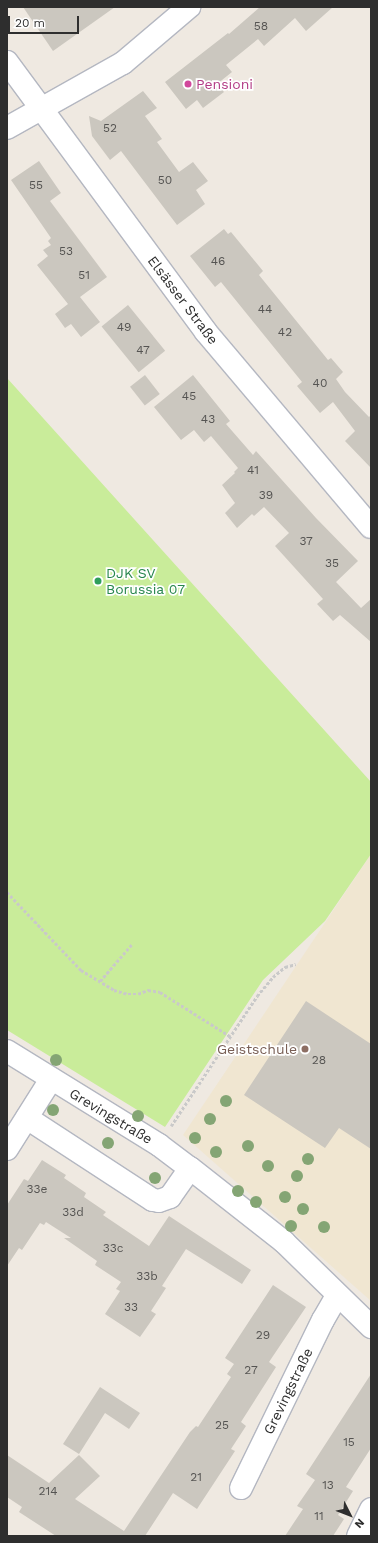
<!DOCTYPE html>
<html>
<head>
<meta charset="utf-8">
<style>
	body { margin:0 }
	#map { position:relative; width:378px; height:1543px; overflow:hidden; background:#efe9e1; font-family:"Work Sans",sans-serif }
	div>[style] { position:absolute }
	.education>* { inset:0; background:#f0e6d1 }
	.pitch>* { inset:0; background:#c9ec9a }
	.building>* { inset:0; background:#cbc7bf; transform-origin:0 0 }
	.path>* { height:2.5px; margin-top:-1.25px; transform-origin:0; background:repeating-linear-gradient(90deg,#c9c9c9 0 3px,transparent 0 5px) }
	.roads { filter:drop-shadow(1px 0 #b4b7c1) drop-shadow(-1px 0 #b4b7c1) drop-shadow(0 1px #b4b7c1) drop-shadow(0 -1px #b4b7c1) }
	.minor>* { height:22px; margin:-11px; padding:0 11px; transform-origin:11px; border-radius:11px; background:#fff }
	.trees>* { width:12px; height:12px; margin:-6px; border-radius:50%; background:#84a574 }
	.dots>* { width:11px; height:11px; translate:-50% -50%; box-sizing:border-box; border:2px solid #fff; border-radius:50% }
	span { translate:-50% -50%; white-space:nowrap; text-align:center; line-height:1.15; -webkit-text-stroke:3.5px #fff; paint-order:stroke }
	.number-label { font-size:12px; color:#555452 }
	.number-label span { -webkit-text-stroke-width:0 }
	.hotel-label { font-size:14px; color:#b23c85 }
	.left { translate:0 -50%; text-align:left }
	.street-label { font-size:14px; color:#2e2e2e }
	.leisure-label { font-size:14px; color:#27864d }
	.education-label { font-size:14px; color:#785e54 }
	.right { translate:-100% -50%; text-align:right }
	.frame { position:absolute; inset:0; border:8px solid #2e2e2e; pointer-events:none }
	.north { position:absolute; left:330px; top:1495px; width:40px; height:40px; -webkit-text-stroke:3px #fff; paint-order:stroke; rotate:132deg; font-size:11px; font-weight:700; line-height:16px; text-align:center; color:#2e2e2e }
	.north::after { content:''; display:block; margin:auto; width:14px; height:18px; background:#2e2e2e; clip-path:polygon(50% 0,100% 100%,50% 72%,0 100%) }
	.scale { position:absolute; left:8px; top:16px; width:71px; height:18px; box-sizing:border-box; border:2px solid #2e2e2e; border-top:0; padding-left:5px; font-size:12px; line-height:14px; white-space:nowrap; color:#2e2e2e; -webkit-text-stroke:3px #fff; paint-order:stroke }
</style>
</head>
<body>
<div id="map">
	<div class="education">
		<div style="clip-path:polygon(371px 854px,371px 1301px,183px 1135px)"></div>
	</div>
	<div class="pitch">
		<div style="clip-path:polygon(7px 378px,371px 782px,371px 854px,325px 921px,263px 980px,165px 1127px,7px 1030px)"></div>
	</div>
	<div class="building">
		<div style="clip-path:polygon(23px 7px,115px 7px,53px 51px)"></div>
		<div style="clip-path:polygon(260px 7px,333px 7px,306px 31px,295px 18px,264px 46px,258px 39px,226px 65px,232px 72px,217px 84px,224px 92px,203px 108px,197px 100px,186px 109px,165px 82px,228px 33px,229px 34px)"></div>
		<div style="clip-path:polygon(143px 91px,157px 108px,145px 116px,162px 139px,157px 142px,179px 172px,193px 162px,208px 181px,196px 190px,205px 204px,177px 225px,121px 151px,110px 160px,92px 136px,89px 116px,101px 121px)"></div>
		<div style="clip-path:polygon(39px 161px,61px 193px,50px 201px,107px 277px,80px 297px,100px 322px,81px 337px,71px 324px,65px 328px,55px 314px,68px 304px,37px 265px,48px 256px,43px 250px,51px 245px,48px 241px,51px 238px,11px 180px)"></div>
		<div style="clip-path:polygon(224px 229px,228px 234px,231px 232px,263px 271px,259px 275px,328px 360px,331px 358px,343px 372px,336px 379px,345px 392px,369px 417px,371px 415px,371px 468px,345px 441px,355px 431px,333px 402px,320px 413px,297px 386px,302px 382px,221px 282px,215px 287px,190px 256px)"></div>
		<div style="left:128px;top:305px;width:59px;height:34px;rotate:51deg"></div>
		<div style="left:145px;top:375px;width:24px;height:19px;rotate:52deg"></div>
		<div style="clip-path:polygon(193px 375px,230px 421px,226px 424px,253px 455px,256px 451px,316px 518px,358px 561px,336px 582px,361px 608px,371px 599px,371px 642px,340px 615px,333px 621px,317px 604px,323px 599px,275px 546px,289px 533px,264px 507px,254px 516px,252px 514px,237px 528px,225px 513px,235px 503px,222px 485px,235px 473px,234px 472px,238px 468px,211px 436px,204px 442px,194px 430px,181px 440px,154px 407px)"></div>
		<div style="clip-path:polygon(306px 1001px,371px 1044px,371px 1149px,339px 1128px,325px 1148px,244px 1095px)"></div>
		<div style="clip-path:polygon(42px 1160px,66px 1175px,64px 1178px,86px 1193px,84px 1197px,106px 1212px,103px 1215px,149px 1246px,169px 1216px,251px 1270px,242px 1284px,186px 1249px,162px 1286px,166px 1288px,151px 1311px,156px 1314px,140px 1337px,105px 1314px,120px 1291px,116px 1289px,121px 1282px,95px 1265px,97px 1261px,64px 1238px,71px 1238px,46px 1222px,44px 1225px,40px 1223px,22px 1250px,19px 1248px,7px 1266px,7px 1205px,24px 1179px,28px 1181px)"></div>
		<div style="clip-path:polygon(273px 1285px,306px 1307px,269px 1362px,276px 1367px,241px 1422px,246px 1426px,231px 1449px,235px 1451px,197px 1509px,173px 1493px,145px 1536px,56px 1536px,19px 1512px,22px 1507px,7px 1497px,7px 1455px,49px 1483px,79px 1455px,100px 1476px,75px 1499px,124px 1531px,190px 1432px,196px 1426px,198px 1427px,231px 1377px,227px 1374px,234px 1364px,225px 1358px)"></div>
		<div style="clip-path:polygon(371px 1374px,371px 1448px,346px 1487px,353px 1491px,338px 1515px,344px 1519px,333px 1536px,285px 1536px,303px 1509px,297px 1506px,315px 1480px,306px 1474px)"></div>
		<div style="clip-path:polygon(100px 1387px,140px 1413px,129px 1429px,105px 1413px,79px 1454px,63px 1444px)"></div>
	</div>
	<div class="path">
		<div style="left:7px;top:892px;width:108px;rotate:46.5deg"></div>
		<div style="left:81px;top:970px;width:39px;rotate:31deg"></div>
		<div style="left:114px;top:990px;width:15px;rotate:16deg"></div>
		<div style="left:128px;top:994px;width:10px"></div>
		<div style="left:138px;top:994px;width:11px;rotate:-22deg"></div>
		<div style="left:148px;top:990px;width:12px;rotate:9deg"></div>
		<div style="left:160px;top:992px;width:83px;rotate:32.2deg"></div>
		<div style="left:100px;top:981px;width:49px;rotate:-49.1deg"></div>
		<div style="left:171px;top:1126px;width:156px;rotate:-56.5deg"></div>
		<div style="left:257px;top:996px;width:25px;rotate:-50deg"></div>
		<div style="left:273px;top:977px;width:16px;rotate:-40deg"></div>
		<div style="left:285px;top:967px;width:11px;rotate:-15deg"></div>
	</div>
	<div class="roads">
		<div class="minor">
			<div style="left:7px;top:62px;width:335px;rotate:53.6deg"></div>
			<div style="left:206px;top:332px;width:255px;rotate:49.8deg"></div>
			<div style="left:7px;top:128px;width:133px;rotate:-29.3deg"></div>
			<div style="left:123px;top:63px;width:87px;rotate:-40.3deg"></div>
			<div style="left:7px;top:1051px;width:179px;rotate:31.7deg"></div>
			<div style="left:159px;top:1145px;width:39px;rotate:37deg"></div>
			<div style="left:190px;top:1168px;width:120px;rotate:38.2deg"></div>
			<div style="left:284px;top:1242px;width:122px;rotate:44.3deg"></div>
			<div style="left:27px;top:1118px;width:150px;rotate:33.1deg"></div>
			<div style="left:153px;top:1200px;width:6px;rotate:9deg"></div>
			<div style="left:159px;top:1201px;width:12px;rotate:-20deg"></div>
			<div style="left:170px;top:1197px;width:35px;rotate:-55deg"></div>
			<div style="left:7px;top:1149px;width:83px;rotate:-57.8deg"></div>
			<div style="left:241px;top:1488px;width:187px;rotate:-64deg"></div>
			<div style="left:323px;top:1320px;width:28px;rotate:-60deg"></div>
			<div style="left:358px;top:1536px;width:30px;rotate:-64deg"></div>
		</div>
	</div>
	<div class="trees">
		<div style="left:56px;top:1060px"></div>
		<div style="left:226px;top:1101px"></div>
		<div style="left:53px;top:1110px"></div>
		<div style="left:138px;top:1116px"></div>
		<div style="left:210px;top:1119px"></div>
		<div style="left:195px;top:1138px"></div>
		<div style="left:108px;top:1143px"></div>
		<div style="left:248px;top:1146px"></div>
		<div style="left:216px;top:1152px"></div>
		<div style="left:308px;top:1159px"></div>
		<div style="left:268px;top:1166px"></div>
		<div style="left:297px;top:1176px"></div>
		<div style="left:155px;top:1178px"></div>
		<div style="left:238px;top:1191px"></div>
		<div style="left:285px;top:1197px"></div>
		<div style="left:256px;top:1202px"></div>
		<div style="left:303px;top:1209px"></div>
		<div style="left:291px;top:1226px"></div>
		<div style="left:324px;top:1227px"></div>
	</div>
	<div class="dots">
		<div style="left:188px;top:84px;background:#d1479c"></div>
		<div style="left:98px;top:581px;background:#2e9e5b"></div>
		<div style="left:305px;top:1049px;background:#8d6e63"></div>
	</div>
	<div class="number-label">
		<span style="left:261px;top:27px">58</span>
		<span style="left:110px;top:129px">52</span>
		<span style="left:165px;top:181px">50</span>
		<span style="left:36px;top:186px">55</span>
		<span style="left:66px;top:252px">53</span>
		<span style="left:218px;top:262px">46</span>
		<span style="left:84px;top:276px">51</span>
		<span style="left:265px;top:310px">44</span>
		<span style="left:124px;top:328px">49</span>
		<span style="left:285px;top:333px">42</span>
		<span style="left:143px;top:351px">47</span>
		<span style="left:320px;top:384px">40</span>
		<span style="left:189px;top:397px">45</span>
		<span style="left:208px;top:420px">43</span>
		<span style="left:253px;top:471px">41</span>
		<span style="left:266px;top:496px">39</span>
		<span style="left:306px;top:542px">37</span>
		<span style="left:332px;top:564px">35</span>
		<span style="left:319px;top:1061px">28</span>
		<span style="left:37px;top:1190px">33e</span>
		<span style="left:73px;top:1213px">33d</span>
		<span style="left:113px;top:1249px">33c</span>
		<span style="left:147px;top:1277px">33b</span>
		<span style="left:131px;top:1308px">33</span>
		<span style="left:263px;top:1336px">29</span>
		<span style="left:251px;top:1371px">27</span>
		<span style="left:222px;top:1426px">25</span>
		<span style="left:349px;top:1443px">15</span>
		<span style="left:196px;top:1478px">21</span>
		<span style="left:328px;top:1486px">13</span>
		<span style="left:48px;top:1492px">214</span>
		<span style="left:319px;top:1517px">11</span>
	</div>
	<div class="hotel-label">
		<span class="left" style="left:196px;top:84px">Pensioni</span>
	</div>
	<div class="street-label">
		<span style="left:183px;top:300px;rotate:53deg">Elsässer Straße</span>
		<span style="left:111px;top:1116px;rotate:31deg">Grevingstraße</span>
		<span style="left:288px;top:1391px;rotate:-64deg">Grevingstraße</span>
	</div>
	<div class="leisure-label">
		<span class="left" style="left:106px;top:581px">DJK SV<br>Borussia 07</span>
	</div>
	<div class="education-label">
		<span class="right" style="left:297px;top:1049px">Geistschule</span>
	</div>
	<div class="frame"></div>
	<div class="north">N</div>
	<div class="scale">20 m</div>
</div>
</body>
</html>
